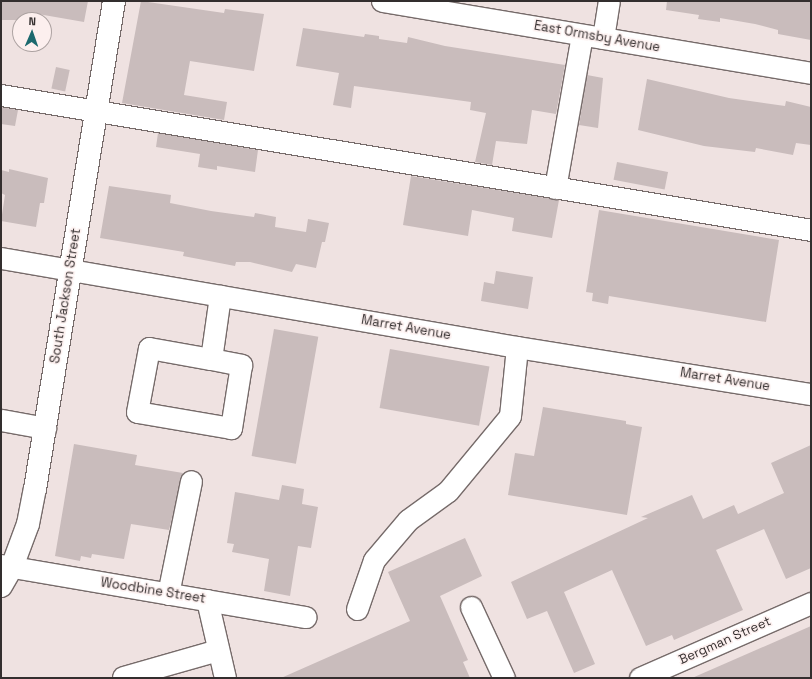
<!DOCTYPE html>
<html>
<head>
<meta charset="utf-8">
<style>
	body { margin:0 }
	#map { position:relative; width:812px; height:679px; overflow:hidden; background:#efe2e1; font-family:"Space Grotesk",sans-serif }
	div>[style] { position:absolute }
	.building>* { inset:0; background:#c9bcbc; transform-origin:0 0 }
	.roads { filter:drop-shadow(1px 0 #766b6a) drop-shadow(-1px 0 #766b6a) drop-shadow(0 1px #766b6a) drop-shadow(0 -1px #766b6a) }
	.minor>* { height:21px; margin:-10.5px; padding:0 10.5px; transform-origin:10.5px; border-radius:10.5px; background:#fff }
	.major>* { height:22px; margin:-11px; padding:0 11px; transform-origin:11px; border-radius:11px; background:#fff }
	span { translate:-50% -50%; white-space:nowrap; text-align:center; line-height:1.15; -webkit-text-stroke:3px #fcefee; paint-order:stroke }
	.street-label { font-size:13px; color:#332e2e }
	.frame { position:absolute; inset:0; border:2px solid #332e2e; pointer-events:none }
	.north { position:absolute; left:12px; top:12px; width:40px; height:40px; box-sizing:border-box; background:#fcefee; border:1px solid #aca2a1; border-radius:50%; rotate:2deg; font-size:11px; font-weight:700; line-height:16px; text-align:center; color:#332e2e }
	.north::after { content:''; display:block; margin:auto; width:14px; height:18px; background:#1c696e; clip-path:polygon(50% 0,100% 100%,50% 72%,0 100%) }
</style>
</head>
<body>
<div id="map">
	<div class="building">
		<div style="clip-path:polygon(1px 1px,88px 1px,84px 22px,38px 14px,37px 20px,1px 20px)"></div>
		<div style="clip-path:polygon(141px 1px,224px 13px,225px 9px,264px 14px,254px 71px,190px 61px,184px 95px,227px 102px,224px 120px,122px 103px)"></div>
		<div style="clip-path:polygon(667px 1px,811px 1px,811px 40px,778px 34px,778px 30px,755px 24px,720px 18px,720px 22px,698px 19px,699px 15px,666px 10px)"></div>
		<div style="clip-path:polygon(303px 28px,364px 37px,365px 34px,379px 36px,379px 39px,407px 43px,408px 37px,445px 46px,565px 65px,556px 114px,532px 110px,527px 144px,496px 141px,492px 165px,475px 162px,486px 113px,470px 110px,471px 102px,354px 86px,351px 108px,333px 105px,339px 73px,296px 66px)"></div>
		<div style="left:56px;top:67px;width:14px;height:22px;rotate:12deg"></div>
		<div style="clip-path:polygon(587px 75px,603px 78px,598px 128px,579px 125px)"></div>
		<div style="clip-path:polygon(647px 79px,729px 98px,785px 106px,786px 101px,811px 107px,811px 145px,796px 143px,793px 155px,756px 148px,755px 152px,704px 146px,638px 130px)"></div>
		<div style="clip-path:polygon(1px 107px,18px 110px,15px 126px,1px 124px)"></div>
		<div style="clip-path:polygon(158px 133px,258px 150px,255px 172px,217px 166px,217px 170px,198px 167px,200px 154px,156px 147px)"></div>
		<div style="left:617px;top:162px;width:52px;height:18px;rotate:11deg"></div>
		<div style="clip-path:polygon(9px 169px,48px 178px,44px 203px,40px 203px,36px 227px,1px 221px,5px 195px,1px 193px,1px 170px,9px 172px)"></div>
		<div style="clip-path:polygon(411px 176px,559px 200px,552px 238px,512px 231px,514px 218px,472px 210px,468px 236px,403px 225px)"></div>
		<div style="clip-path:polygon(109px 186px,171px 195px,170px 203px,211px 211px,254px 217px,255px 213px,276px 217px,275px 227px,306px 232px,308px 219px,329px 223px,325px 242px,322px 242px,316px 268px,296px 264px,292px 272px,250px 262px,236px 262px,235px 266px,183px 256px,184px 252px,100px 238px)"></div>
		<div style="clip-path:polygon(599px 210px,779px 240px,766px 322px,609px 296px,608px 304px,592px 301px,593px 293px,586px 292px)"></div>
		<div style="clip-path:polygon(496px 271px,533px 277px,528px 309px,481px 301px,484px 282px,494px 284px)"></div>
		<div style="left:274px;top:329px;width:45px;height:129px;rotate:10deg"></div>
		<div style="left:390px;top:349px;width:101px;height:60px;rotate:10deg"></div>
		<div style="clip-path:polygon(543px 407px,626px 421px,626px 424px,642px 427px,627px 515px,508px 495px,515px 453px,534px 456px)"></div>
		<div style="clip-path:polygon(74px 444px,137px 455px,135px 465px,183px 473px,169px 530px,131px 524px,124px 559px,92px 554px,91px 558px,81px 556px,80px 561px,55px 556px)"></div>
		<div style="clip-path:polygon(811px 445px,811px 568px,786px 579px,764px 529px,716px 550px,743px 610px,674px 640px,672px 635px,646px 646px,612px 570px,564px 592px,595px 664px,574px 673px,547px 611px,527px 619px,511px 582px,648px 518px,641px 517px,692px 495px,703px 519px,734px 505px,738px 514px,784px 493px,771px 463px)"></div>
		<div style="clip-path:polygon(282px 485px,304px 489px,302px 504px,318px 507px,311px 548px,298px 546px,290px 596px,264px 591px,269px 559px,232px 552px,234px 544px,227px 543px,235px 492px,279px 500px)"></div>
		<div style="clip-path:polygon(465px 538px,482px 576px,440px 596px,468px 660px,463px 662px,470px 678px,281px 678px,410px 621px,388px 572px)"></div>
		<div style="clip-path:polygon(811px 626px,811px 678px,692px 678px)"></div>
	</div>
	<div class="roads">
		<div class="minor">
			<div style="left:382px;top:1px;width:435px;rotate:9.5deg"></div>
			<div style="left:603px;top:38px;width:37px;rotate:-81deg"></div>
			<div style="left:1px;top:95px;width:821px;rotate:9.46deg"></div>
			<div style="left:555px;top:188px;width:155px;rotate:-80deg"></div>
			<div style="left:1px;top:258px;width:524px;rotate:9.79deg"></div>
			<div style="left:517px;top:347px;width:298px;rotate:9.1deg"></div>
			<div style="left:211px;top:359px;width:31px;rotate:11deg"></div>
			<div style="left:241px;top:365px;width:64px;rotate:99deg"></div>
			<div style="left:231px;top:428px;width:95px;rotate:-170.3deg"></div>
			<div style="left:137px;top:412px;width:65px;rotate:-79.4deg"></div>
			<div style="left:149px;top:348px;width:63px;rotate:10.1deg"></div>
			<div style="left:211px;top:359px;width:64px;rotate:-81.9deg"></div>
			<div style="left:1px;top:420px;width:45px;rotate:10.3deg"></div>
			<div style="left:1px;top:565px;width:309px;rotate:9.7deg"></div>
			<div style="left:168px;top:594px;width:115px;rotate:-78.5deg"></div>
			<div style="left:207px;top:600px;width:80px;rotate:77deg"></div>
			<div style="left:471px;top:607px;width:78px;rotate:65.1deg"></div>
			<div style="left:357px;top:609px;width:52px;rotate:-70.9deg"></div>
			<div style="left:374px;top:560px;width:52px;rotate:-49.6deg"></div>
			<div style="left:408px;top:520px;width:49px;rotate:-35.9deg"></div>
			<div style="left:448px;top:491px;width:97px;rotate:-50.4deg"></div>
			<div style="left:510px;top:416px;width:69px;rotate:-84.2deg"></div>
			<div style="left:123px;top:677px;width:99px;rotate:-15.9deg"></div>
			<div style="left:640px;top:678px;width:187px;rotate:-23.7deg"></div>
		</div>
		<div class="major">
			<div style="left:1px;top:586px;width:22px;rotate:-60deg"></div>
			<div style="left:12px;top:567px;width:46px;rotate:-69.6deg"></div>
			<div style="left:28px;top:524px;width:36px;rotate:-79deg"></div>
			<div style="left:35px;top:489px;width:494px;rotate:-80.8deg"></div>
		</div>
	</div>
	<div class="street-label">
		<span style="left:597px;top:37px;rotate:10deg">East Ormsby Avenue</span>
		<span style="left:66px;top:296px;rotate:-81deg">South Jackson Street</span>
		<span style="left:406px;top:328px;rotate:10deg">Marret Avenue</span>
		<span style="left:725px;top:380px;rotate:9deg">Marret Avenue</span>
		<span style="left:153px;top:591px;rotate:9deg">Woodbine Street</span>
		<span style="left:725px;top:641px;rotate:-24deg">Bergman Street</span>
	</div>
	<div class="frame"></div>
	<div class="north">N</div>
</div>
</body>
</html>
